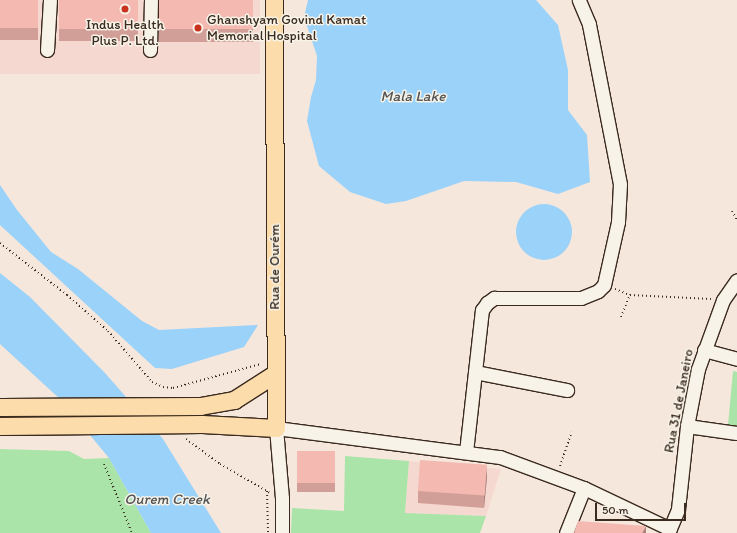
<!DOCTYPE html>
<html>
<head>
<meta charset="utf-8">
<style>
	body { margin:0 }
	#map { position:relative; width:737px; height:533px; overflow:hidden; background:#f6e7dd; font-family:Itim,sans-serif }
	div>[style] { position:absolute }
	.built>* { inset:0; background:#f5d9d0; transform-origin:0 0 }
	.green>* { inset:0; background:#aae4a9 }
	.water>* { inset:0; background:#9ad2f9 }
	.round { border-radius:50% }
	.path>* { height:2px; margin-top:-1px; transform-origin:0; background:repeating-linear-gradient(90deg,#3b2a1e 0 1px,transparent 0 4px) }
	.roads { filter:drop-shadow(1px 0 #3b2a1e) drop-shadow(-1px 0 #3b2a1e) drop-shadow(0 1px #3b2a1e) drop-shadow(0 -1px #3b2a1e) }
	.minor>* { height:13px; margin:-6.5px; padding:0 6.5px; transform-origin:6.5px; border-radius:6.5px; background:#f7f3e8 }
	.major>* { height:17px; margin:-8.5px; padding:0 8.5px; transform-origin:8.5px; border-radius:8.5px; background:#fddcac }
	.wall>* { inset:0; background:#d29f98; transform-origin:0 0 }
	.shaded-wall>* { inset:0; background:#ab827c }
	.building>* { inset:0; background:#f4b9b1; transform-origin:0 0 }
	.dots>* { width:11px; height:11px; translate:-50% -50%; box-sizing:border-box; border:2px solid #f7f3e8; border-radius:50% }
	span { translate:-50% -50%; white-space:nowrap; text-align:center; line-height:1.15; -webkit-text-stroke:3px #f7f3e8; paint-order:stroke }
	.poi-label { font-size:14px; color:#3b2a1e }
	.left { translate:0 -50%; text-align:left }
	.street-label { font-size:14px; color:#3b2a1e }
	.water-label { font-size:15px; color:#535455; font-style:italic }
	.scale { position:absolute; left:595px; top:503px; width:91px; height:18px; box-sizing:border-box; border:2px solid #3b2a1e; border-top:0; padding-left:5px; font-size:12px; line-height:14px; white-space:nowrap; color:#3b2a1e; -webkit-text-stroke:3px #f7f3e8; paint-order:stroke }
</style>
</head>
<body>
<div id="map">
	<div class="built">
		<div style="left:0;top:0;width:260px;height:74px"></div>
		<div style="clip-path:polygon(409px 461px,501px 469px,486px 516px,405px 513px)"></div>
	</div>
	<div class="green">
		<div style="clip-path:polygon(733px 371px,737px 372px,737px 439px,727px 436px)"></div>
		<div style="clip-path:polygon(0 449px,69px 451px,84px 459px,109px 458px,151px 533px,0 533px)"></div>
		<div style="clip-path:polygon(345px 456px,409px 461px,405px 513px,486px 516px,480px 533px,291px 533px,292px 508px,344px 511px)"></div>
	</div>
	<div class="water">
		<div style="clip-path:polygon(308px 0,536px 0,558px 25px,568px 70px,568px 110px,587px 135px,590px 182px,558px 194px,516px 182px,464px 181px,406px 201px,386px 204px,350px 192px,319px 166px,307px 121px,311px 97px,316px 80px,317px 56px,304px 17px)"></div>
		<div style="clip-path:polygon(0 185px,17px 210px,51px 252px,78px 269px,142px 321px,159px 330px,258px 325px,244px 347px,172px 369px,155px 368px,0 225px)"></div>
		<div class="round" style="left:516px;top:204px;width:56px;height:56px"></div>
		<div style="clip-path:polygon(0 273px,30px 297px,105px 373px,163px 439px,221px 533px,151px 533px,109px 458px,60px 399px,0 344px)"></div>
	</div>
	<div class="path">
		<div style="left:732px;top:211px;width:10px;rotate:61deg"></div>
		<div style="left:0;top:243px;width:85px;rotate:37.8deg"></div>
		<div style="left:67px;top:295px;width:55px;rotate:41.3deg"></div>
		<div style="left:108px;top:331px;width:67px;rotate:49.2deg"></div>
		<div style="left:152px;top:382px;width:12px;rotate:24deg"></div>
		<div style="left:163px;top:387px;width:10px;rotate:6deg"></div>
		<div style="left:173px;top:388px;width:91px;rotate:-15.3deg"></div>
		<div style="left:615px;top:289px;width:16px;rotate:22deg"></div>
		<div style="left:630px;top:295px;width:81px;rotate:2.8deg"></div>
		<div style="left:621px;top:317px;width:24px;rotate:-68deg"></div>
		<div style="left:186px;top:439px;width:42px;rotate:36.3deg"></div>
		<div style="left:220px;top:464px;width:58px;rotate:30.1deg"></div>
		<div style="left:104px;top:464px;width:74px;rotate:67.9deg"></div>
		<div style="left:560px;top:466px;width:36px;rotate:-71deg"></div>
		<div style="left:267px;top:491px;width:42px;rotate:88.6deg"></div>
	</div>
	<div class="roads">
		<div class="minor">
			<div style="left:47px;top:50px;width:50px;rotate:-86.6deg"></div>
			<div style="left:150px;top:50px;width:50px;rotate:-88.9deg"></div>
			<div style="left:704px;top:350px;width:34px;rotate:15deg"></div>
			<div style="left:475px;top:372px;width:94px;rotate:11.1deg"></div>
			<div style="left:687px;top:426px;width:50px;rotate:8deg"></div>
			<div style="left:466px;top:452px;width:143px;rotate:-83.6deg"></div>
			<div style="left:482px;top:310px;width:9px;rotate:-54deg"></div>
			<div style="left:487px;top:303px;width:9px;rotate:-36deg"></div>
			<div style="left:494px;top:298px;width:87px"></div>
			<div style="left:581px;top:298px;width:18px;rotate:-22deg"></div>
			<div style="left:598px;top:291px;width:8px;rotate:-45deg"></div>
			<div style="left:604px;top:285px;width:65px;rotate:-77.5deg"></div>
			<div style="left:618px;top:222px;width:38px;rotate:-87deg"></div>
			<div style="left:620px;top:184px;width:163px;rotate:-101deg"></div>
			<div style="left:589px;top:24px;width:26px;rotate:-113deg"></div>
			<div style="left:282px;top:533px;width:35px;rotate:-90deg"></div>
			<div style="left:282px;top:498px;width:70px;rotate:-94.9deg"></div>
			<div style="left:276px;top:428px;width:226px;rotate:7.4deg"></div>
			<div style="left:500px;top:457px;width:90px;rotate:20.3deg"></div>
			<div style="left:584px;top:488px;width:95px;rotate:25.5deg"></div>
			<div style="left:566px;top:533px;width:48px;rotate:-68.2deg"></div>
			<div style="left:668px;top:533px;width:26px;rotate:-67deg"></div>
			<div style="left:678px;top:509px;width:83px;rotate:-83.8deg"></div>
			<div style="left:687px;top:426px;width:58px;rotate:-79.1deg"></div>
			<div style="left:698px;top:369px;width:73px;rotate:-70.1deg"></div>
			<div style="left:723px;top:300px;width:24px;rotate:-55deg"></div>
		</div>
		<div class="major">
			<div style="left:0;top:407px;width:200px;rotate:-0.3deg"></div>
			<div style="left:200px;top:406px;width:35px;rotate:-10deg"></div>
			<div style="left:234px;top:400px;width:50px;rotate:-32.7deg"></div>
			<div style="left:0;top:426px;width:202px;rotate:-0.6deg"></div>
			<div style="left:202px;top:424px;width:74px;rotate:3.1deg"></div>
			<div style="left:276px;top:428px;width:428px;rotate:-90.3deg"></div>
		</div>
	</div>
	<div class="wall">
		<div style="left:0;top:0;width:38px;height:40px"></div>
		<div style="left:59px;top:0;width:79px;height:41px"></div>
		<div style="left:159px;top:0;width:94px;height:42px"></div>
		<div style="left:297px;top:451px;width:38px;height:41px"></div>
		<div style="clip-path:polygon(487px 477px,484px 508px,418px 503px,418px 491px)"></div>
	</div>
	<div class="shaded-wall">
		<div style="clip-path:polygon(487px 465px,487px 477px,484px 508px,484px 496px)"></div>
		<div style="clip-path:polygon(646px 526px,646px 533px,642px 533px)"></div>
	</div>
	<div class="building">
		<div style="left:0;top:0;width:38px;height:28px"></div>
		<div style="left:59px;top:0;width:79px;height:29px"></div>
		<div style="left:159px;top:0;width:94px;height:29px"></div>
		<div style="left:297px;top:451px;width:38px;height:32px"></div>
		<div style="left:420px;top:460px;width:67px;height:31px;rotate:4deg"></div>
		<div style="clip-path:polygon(578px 521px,646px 526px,642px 533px,574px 533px)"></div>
	</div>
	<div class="dots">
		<div style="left:125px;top:9px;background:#c8321e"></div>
		<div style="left:198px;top:28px;background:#c8321e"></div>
	</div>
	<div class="poi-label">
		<span class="left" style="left:207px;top:28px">Ghanshyam Govind Kamat<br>Memorial Hospital</span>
		<span style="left:125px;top:33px">Indus Health<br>Plus P. Ltd.</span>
	</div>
	<div class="street-label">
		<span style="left:275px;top:267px;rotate:-90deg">Rua de Ourém</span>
		<span style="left:679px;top:401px;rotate:-79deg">Rua 31 de Janeiro</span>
	</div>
	<div class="water-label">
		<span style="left:413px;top:97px">Mala Lake</span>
		<span style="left:167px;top:500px">Ourem Creek</span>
	</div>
	<div class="scale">50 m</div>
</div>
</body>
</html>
